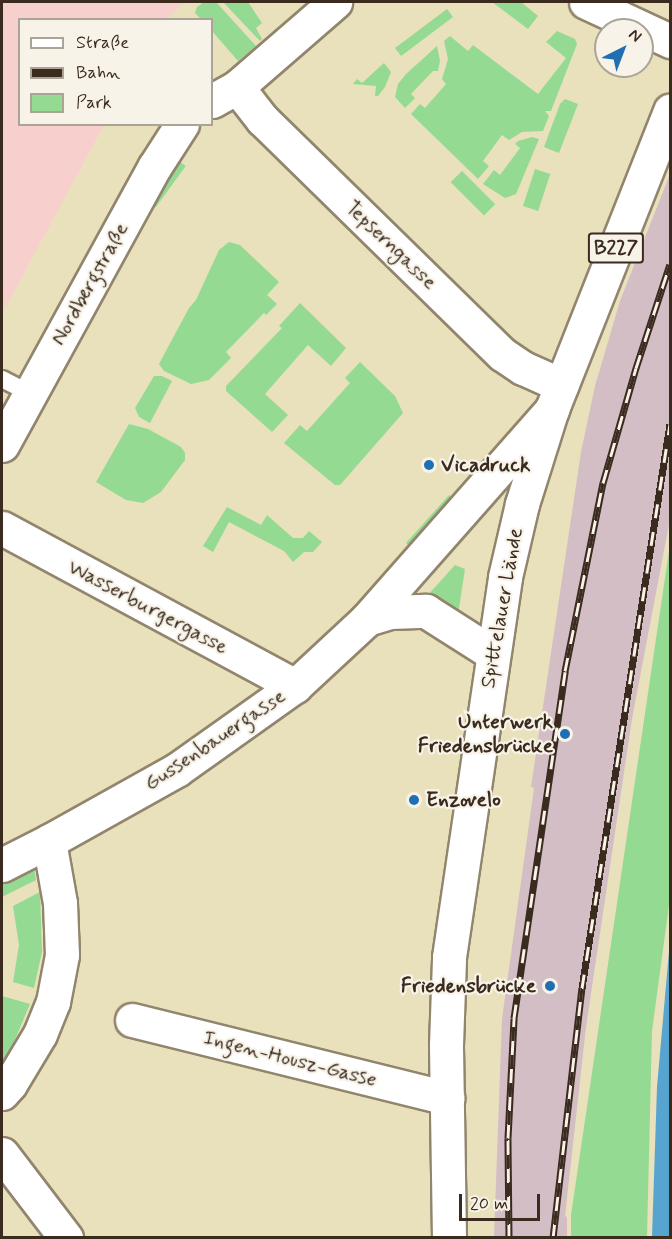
<!DOCTYPE html>
<html>
<head>
<meta charset="utf-8">
<style>
	body { margin:0 }
	#map { position:relative; width:672px; height:1239px; overflow:hidden; background:#e9e0bc; font-family:Mynerve,sans-serif }
	div>[style] { position:absolute }
	.built>* { inset:0; background:#f7d0ce }
	.industrial>* { inset:0; background:#d2bec4 }
	.green>* { inset:0; background:#95da93; transform-origin:0 0 }
	.water>* { inset:0; background:#57a4d0 }
	.roads { filter:drop-shadow(2px 0 #92856d) drop-shadow(-2px 0 #92856d) drop-shadow(0 2px #92856d) drop-shadow(0 -2px #92856d) }
	.service>* { height:16px; margin:-8px; padding:0 8px; transform-origin:8px; border-radius:8px; background:#fff }
	.minor>* { height:33px; margin:-16.5px; padding:0 16.5px; transform-origin:16.5px; border-radius:16.5px; background:#fff }
	.primary>* { height:33px; margin:-16.5px; padding:0 16.5px; transform-origin:16.5px; border-radius:16.5px; background:#fff }
	.rail>* { height:7px; margin-top:-3.5px; transform-origin:0; background:repeating-linear-gradient(90deg,#f7f3e8 0 14px,#3b2a1e 0 28px); box-sizing:border-box; border-block:2px solid #3b2a1e }
	.dots>* { width:16px; height:16px; translate:-50% -50%; box-sizing:border-box; border:3px solid #f7f3e8; border-radius:50% }
	span { translate:-50% -50%; white-space:nowrap; text-align:center; line-height:1.15; -webkit-text-stroke:4.5px #f7f3e8; paint-order:stroke }
	.shield-label span { padding:2px 4px; background:#f7f3e8; border:2px solid; border-radius:4px; -webkit-text-stroke-width:0 }
	.shield-label { font-size:20px; color:#3b2a1e; font-weight:700 }
	.street-label { font-size:21px; color:#3b2a1e }
	.poi-label { font-size:21px; color:#3b2a1e; font-weight:700 }
	.left { translate:0 -50%; text-align:left }
	.right { translate:-100% -50%; text-align:right }
	.frame { position:absolute; inset:0; border:3px solid #3b2a1e; pointer-events:none }
	.legend { position:absolute; left:18px; top:18px; width:195px; height:108px; box-sizing:border-box; background:#f7f3e8; border:2px solid #aca397; margin:0; padding:8px 10px; list-style:none; font-size:18px; color:#3b2a1e }
	.legend li { display:flex; align-items:center; gap:12px; height:30px }
	.legend b { width:30px; border:2px solid #aca397 }
	.north { position:absolute; left:594px; top:18px; width:60px; height:60px; box-sizing:border-box; background:#f7f3e8; border:2px solid #aca397; border-radius:50%; rotate:42deg; font-size:16px; font-weight:700; line-height:24px; text-align:center; color:#3b2a1e }
	.north::after { content:''; display:block; margin:auto; width:21px; height:27px; background:#1f6fb2; clip-path:polygon(50% 0,100% 100%,50% 72%,0 100%) }
	.scale { position:absolute; left:459px; top:1194px; width:81px; height:27px; box-sizing:border-box; border:3px solid #3b2a1e; border-top:0; padding-left:8px; font-size:18px; line-height:21px; white-space:nowrap; color:#3b2a1e; -webkit-text-stroke:4px #f7f3e8; paint-order:stroke }
</style>
</head>
<body>
<div id="map">
	<div class="built">
		<div style="clip-path:polygon(2px 2px,185px 2px,166px 19px,20px 20px,20px 124px,104px 125px,2px 314px)"></div>
	</div>
	<div class="industrial">
		<div style="clip-path:polygon(670px 174px,670px 519px,632px 719px,586px 1027px,565px 1216px,567px 1217px,567px 1237px,494px 1237px,502px 1019px,534px 788px,531px 787px,581px 452px,595px 386px,620px 301px)"></div>
	</div>
	<div class="green">
		<div style="clip-path:polygon(204px 2px,216px 2px,256px 46px,238px 61px,212px 31px,212px 20px,201px 19px,195px 13px,197px 7px)"></div>
		<div style="clip-path:polygon(223px 2px,248px 2px,262px 23px,256px 28px,262px 39px,260px 41px)"></div>
		<div style="clip-path:polygon(492px 2px,521px 2px,538px 16px,528px 29px)"></div>
		<div style="left:447px;top:9px;width:10px;height:65px;rotate:53deg"></div>
		<div style="clip-path:polygon(557px 31px,575px 39px,577px 44px,551px 111px,545px 111px,549px 116px,543px 131px,522px 132px,509px 140px,502px 135px,483px 161px,489px 166px,478px 179px,411px 114px,420px 104px,425px 108px,446px 84px,442px 79px,448px 59px,444px 41px,450px 36px,468px 51px,473px 45px,538px 94px,566px 58px,546px 42px)"></div>
		<div style="clip-path:polygon(437px 46px,440px 61px,438px 71px,433px 71px,411px 94px,415px 98px,405px 108px,395px 97px,398px 84px,406px 74px)"></div>
		<div style="clip-path:polygon(384px 63px,391px 72px,385px 87px,378px 96px,375px 96px,376px 86px,353px 84px,357px 79px,362px 83px)"></div>
		<div style="clip-path:polygon(565px 99px,578px 104px,559px 153px,544px 147px,560px 104px)"></div>
		<div style="clip-path:polygon(532px 137px,539px 139px,516px 194px,505px 198px,483px 184px,494px 170px,500px 175px,520px 148px,515px 144px,518px 141px)"></div>
		<div style="left:172px;top:156px;width:17px;height:51px;rotate:36deg"></div>
		<div style="left:535px;top:169px;width:16px;height:39px;rotate:18deg"></div>
		<div style="left:462px;top:171px;width:47px;height:16px;rotate:45deg"></div>
		<div style="clip-path:polygon(229px 242px,240px 245px,279px 282px,267px 295px,277px 304px,266px 315px,264px 313px,226px 352px,231px 358px,209px 380px,191px 384px,164px 371px,159px 364px,189px 308px,196px 300px,219px 250px)"></div>
		<div style="clip-path:polygon(300px 303px,346px 348px,331px 366px,308px 345px,265px 394px,288px 415px,272px 432px,226px 391px,226px 386px,282px 328px,279px 326px)"></div>
		<div style="clip-path:polygon(360px 362px,395px 396px,403px 413px,340px 485px,335px 485px,284px 443px,300px 425px,307px 431px,350px 383px,345px 378px)"></div>
		<div style="clip-path:polygon(154px 376px,162px 376px,172px 381px,150px 423px,139px 417px,135px 408px)"></div>
		<div style="clip-path:polygon(129px 424px,148px 429px,181px 447px,185px 453px,185px 460px,161px 492px,143px 503px,126px 500px,96px 482px)"></div>
		<div style="clip-path:polygon(449px 495px,460px 505px,414px 551px,406px 543px)"></div>
		<div style="clip-path:polygon(227px 507px,261px 525px,267px 515px,293px 538px,303px 538px,309px 531px,322px 542px,313px 552px,304px 552px,293px 562px,284px 551px,229px 522px,213px 552px,203px 546px)"></div>
		<div style="clip-path:polygon(670px 544px,670px 898px,652px 1031px,647px 1237px,571px 1237px,571px 1215px)"></div>
		<div style="clip-path:polygon(455px 565px,465px 569px,458px 615px,427px 596px)"></div>
		<div style="clip-path:polygon(34px 867px,36px 880px,2px 897px,2px 882px)"></div>
		<div style="clip-path:polygon(40px 892px,42px 952px,34px 988px,13px 982px,19px 945px,13px 906px)"></div>
		<div style="clip-path:polygon(2px 996px,30px 1004px,14px 1042px,2px 1062px)"></div>
	</div>
	<div class="water">
		<div style="clip-path:polygon(670px 940px,670px 1237px,652px 1237px,657px 1087px)"></div>
	</div>
	<div class="roads">
		<div class="service">
			<div style="left:2px;top:379px;width:31px;rotate:27deg"></div>
		</div>
		<div class="minor">
			<div style="left:586px;top:2px;width:93px;rotate:24.9deg"></div>
			<div style="left:237px;top:87px;width:41px;rotate:52deg"></div>
			<div style="left:262px;top:119px;width:336px;rotate:44.4deg"></div>
			<div style="left:502px;top:354px;width:25px;rotate:34deg"></div>
			<div style="left:523px;top:368px;width:42px;rotate:24.1deg"></div>
			<div style="left:212px;top:101px;width:29px;rotate:-29deg"></div>
			<div style="left:237px;top:87px;width:130px;rotate:-40.9deg"></div>
			<div style="left:2px;top:445px;width:318px;rotate:-61.3deg"></div>
			<div style="left:155px;top:166px;width:50px;rotate:-57.3deg"></div>
			<div style="left:2px;top:528px;width:333px;rotate:28.3deg"></div>
			<div style="left:367px;top:619px;width:24px;rotate:-17deg"></div>
			<div style="left:390px;top:612px;width:36px;rotate:-2deg"></div>
			<div style="left:426px;top:611px;width:78px;rotate:32.5deg"></div>
			<div style="left:2px;top:865px;width:57px;rotate:-27deg"></div>
			<div style="left:53px;top:839px;width:143px;rotate:-29.2deg"></div>
			<div style="left:178px;top:769px;width:143px;rotate:-35.4deg"></div>
			<div style="left:295px;top:686px;width:98px;rotate:-42.9deg"></div>
			<div style="left:367px;top:619px;width:280px;rotate:-48.6deg"></div>
			<div style="left:132px;top:1020px;width:325px;rotate:13.9deg"></div>
			<div style="left:2px;top:1093px;width:12px;rotate:-48deg"></div>
			<div style="left:10px;top:1084px;width:58px;rotate:-59deg"></div>
			<div style="left:40px;top:1034px;width:35px;rotate:-68deg"></div>
			<div style="left:53px;top:1002px;width:48px;rotate:-79.2deg"></div>
			<div style="left:62px;top:955px;width:52px;rotate:-92.2deg"></div>
			<div style="left:60px;top:903px;width:63px;rotate:-100.1deg"></div>
			<div style="left:2px;top:1154px;width:106px;rotate:52.7deg"></div>
		</div>
		<div class="primary">
			<div style="left:449px;top:1238px;width:193px;rotate:-90.9deg"></div>
			<div style="left:446px;top:1045px;width:88px;rotate:-88deg"></div>
			<div style="left:449px;top:957px;width:384px;rotate:-81.6deg"></div>
			<div style="left:505px;top:577px;width:75px;rotate:-76.9deg"></div>
			<div style="left:522px;top:504px;width:100px;rotate:-72.5deg"></div>
			<div style="left:552px;top:409px;width:321px;rotate:-68.4deg"></div>
		</div>
	</div>
	<div class="rail">
		<div style="left:509px;top:1238px;width:100px;rotate:-90.6deg"></div>
		<div style="left:508px;top:1138px;width:120px;rotate:-87.1deg"></div>
		<div style="left:514px;top:1018px;width:351px;rotate:-81.6deg"></div>
		<div style="left:565px;top:671px;width:192px;rotate:-78.6deg"></div>
		<div style="left:603px;top:483px;width:120px;rotate:-74deg"></div>
		<div style="left:636px;top:368px;width:109px;rotate:-71.9deg"></div>
		<div style="left:553px;top:1238px;width:252px;rotate:-83.4deg"></div>
		<div style="left:582px;top:988px;width:571px;rotate:-81.13deg"></div>
	</div>
	<div class="dots">
		<div style="left:429px;top:465px;background:#1f6fb2"></div>
		<div style="left:565px;top:734px;background:#1f6fb2"></div>
		<div style="left:414px;top:800px;background:#1f6fb2"></div>
		<div style="left:550px;top:986px;background:#1f6fb2"></div>
	</div>
	<div class="shield-label">
		<span style="left:616px;top:248px">B227</span>
	</div>
	<div class="street-label">
		<span style="left:391px;top:245px;rotate:44deg">Tepserngasse</span>
		<span style="left:90px;top:284px;rotate:-61deg">Nordbergstraße</span>
		<span style="left:148px;top:607px;rotate:28deg">Wasserburgergasse</span>
		<span style="left:502px;top:608px;rotate:-80deg">Spittelauer Lände</span>
		<span style="left:215px;top:740px;rotate:-34deg">Gussenbauergasse</span>
		<span style="left:290px;top:1059px;rotate:14deg">Ingen-Housz-Gasse</span>
	</div>
	<div class="poi-label">
		<span class="left" style="left:441px;top:465px">Vicadruck</span>
		<span class="right" style="left:553px;top:734px">Unterwerk<br>Friedensbrücke</span>
		<span class="left" style="left:426px;top:800px">Enzovelo</span>
		<span class="right" style="left:536px;top:986px">Friedensbrücke</span>
	</div>
	<div class="frame"></div>
	<ul class="legend">
	<li><b style="height:8px;background:#fff"></b>Straße</li>
	<li><b style="height:8px;background:#3b2a1e"></b>Bahn</li>
	<li><b style="height:16px;background:#95da93"></b>Park</li>
	</ul>
	<div class="north">N</div>
	<div class="scale">20 m</div>
</div>
</body>
</html>
